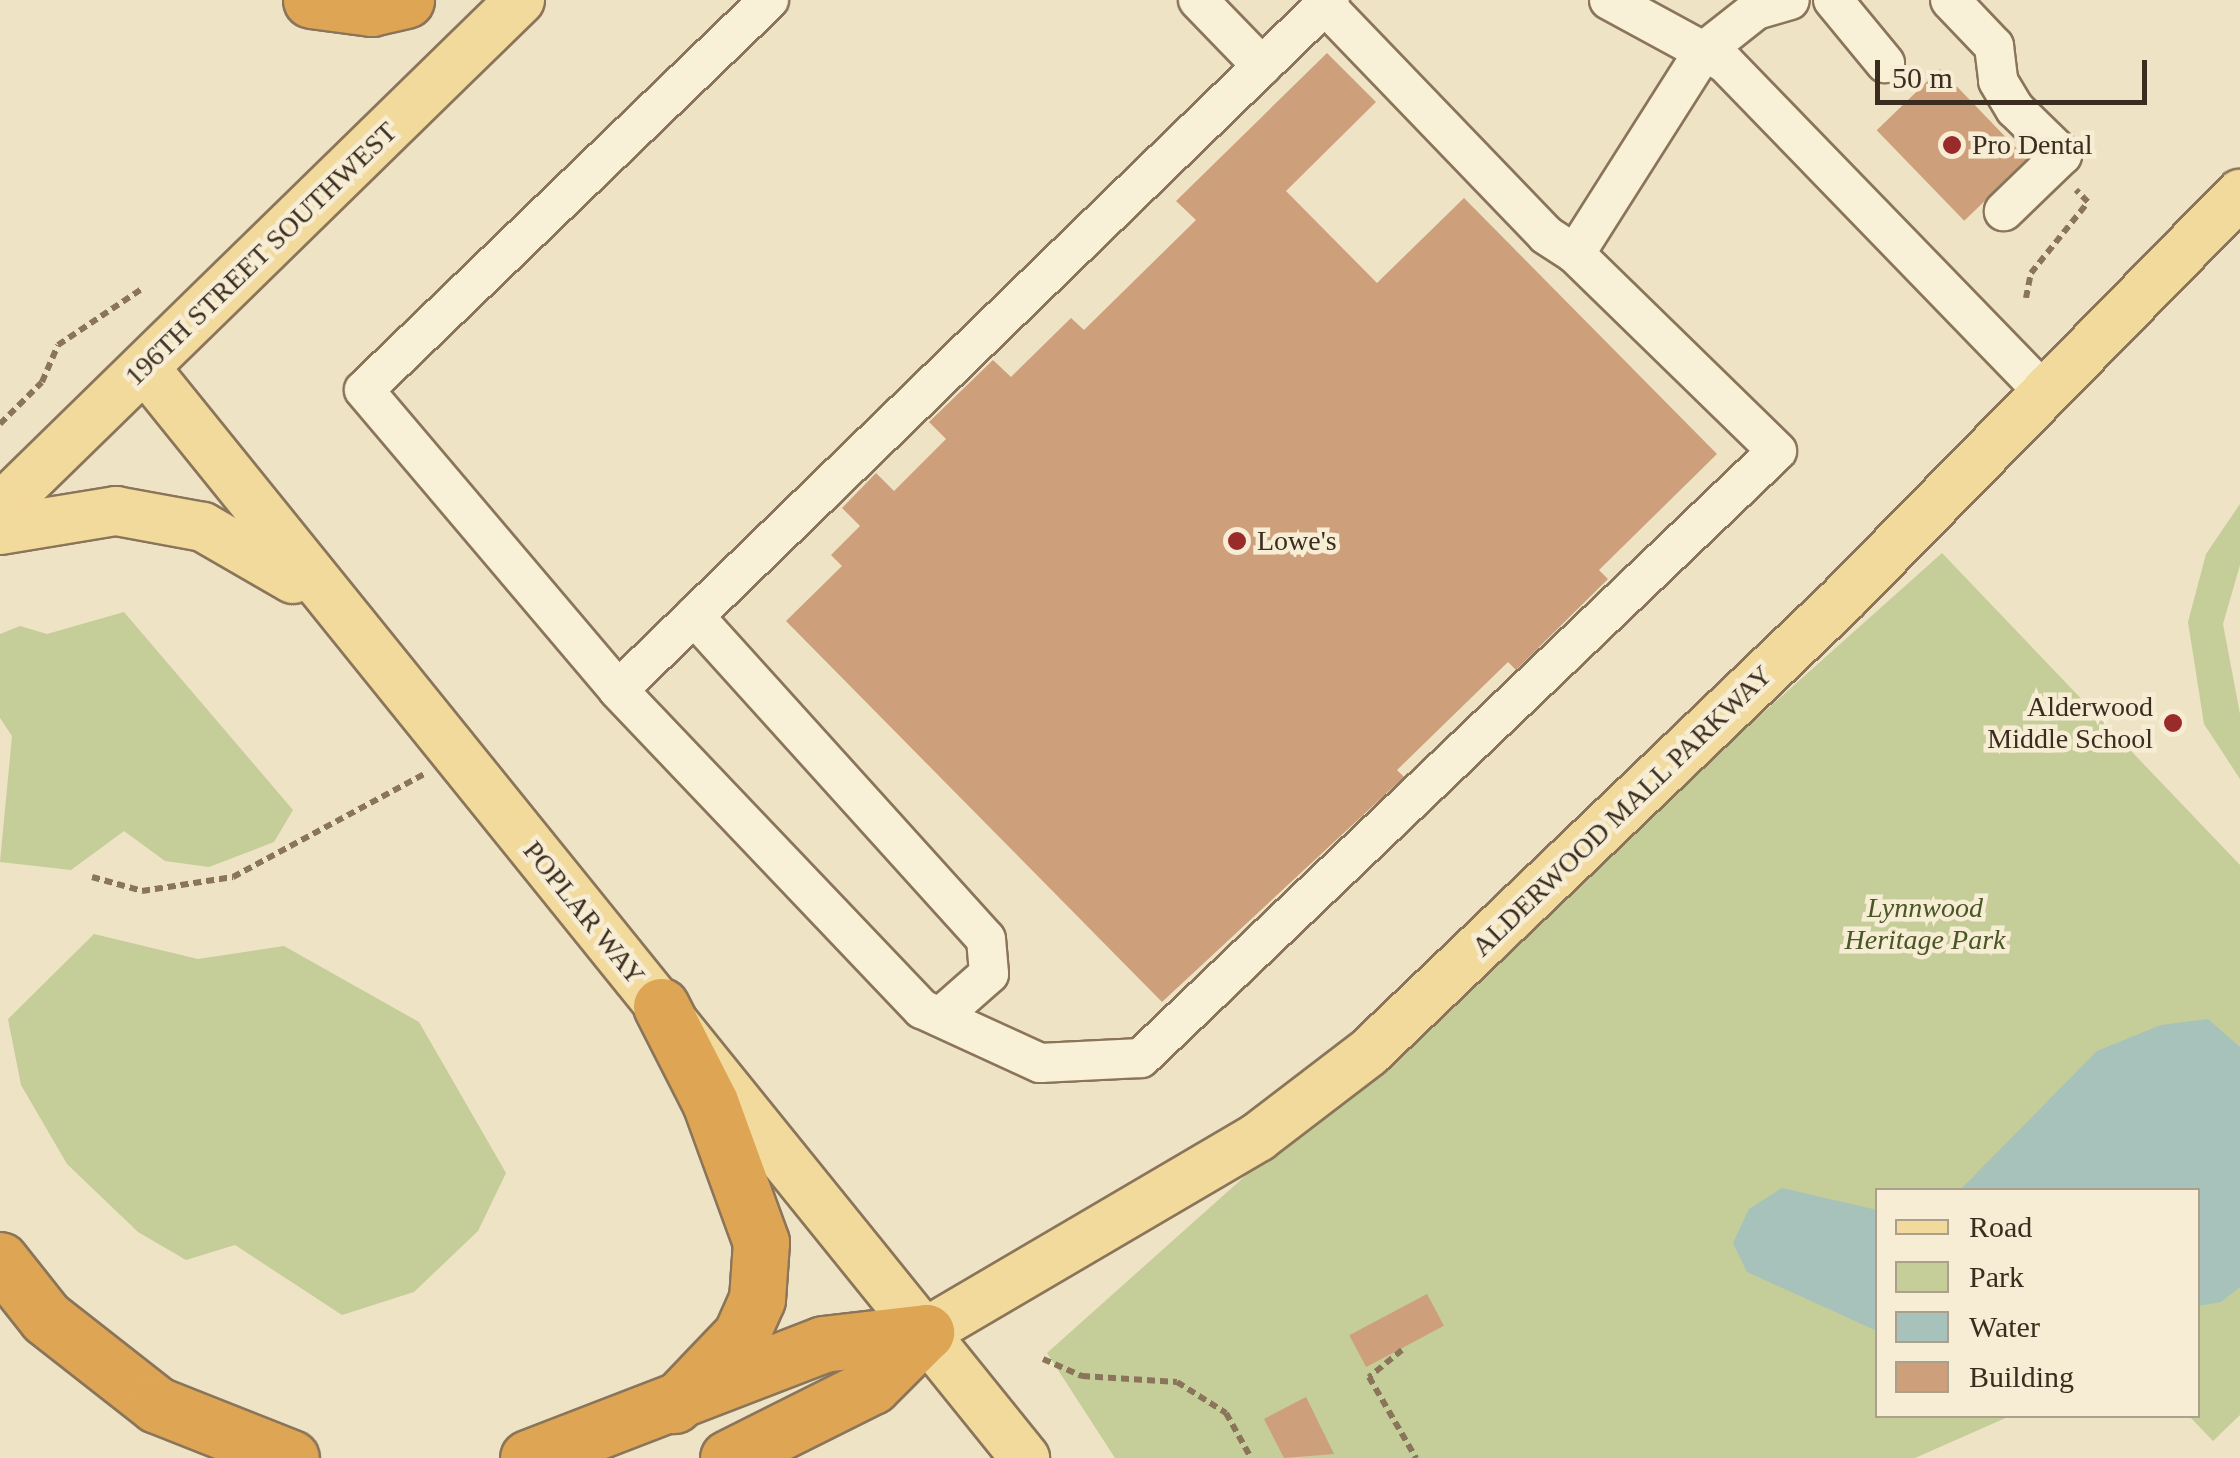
<!DOCTYPE html>
<html>
<head>
<meta charset="utf-8">
<style>
	body { margin:0 }
	#map { position:relative; width:2240px; height:1458px; overflow:hidden; background:#efe3c5; font-family:Georgia,serif }
	div>[style] { position:absolute }
	.green>* { inset:0; background:#c5cd98 }
	.water>* { inset:0; background:#a6c2ba }
	.building>* { inset:0; background:#cd9f7a; transform-origin:0 0 }
	.path>* { height:6px; margin-top:-3px; transform-origin:0; background:repeating-linear-gradient(90deg,#8a755a 0 8px,transparent 0 13px) }
	.roads { filter:drop-shadow(2px 0 #8a755a) drop-shadow(-2px 0 #8a755a) drop-shadow(0 2px #8a755a) drop-shadow(0 -2px #8a755a) }
	.minor>* { height:38px; margin:-19px; padding:0 19px; transform-origin:19px; border-radius:19px; background:#f9f0d8 }
	.major>* { height:48px; margin:-24px; padding:0 24px; transform-origin:24px; border-radius:24px; background:#f2d99c }
	.highway>* { height:55px; margin:-27.5px; padding:0 27.5px; transform-origin:27.5px; border-radius:27.5px; background:#dea555 }
	.dots>* { width:28px; height:28px; translate:-50% -50%; box-sizing:border-box; border:5px solid #f6edd4; border-radius:50% }
	span { translate:-50% -50%; white-space:nowrap; text-align:center; line-height:1.15; -webkit-text-stroke:9px #f6edd4; paint-order:stroke }
	.poi-label { font-size:28px; color:#3a2c1f }
	.left { translate:0 -50%; text-align:left }
	.right { translate:-100% -50%; text-align:right }
	.street-label { font-size:28px; color:#3a2c1f }
	.park-label { font-size:28px; color:#495625; font-style:italic }
	.legend { position:absolute; left:1875px; top:1188px; width:325px; height:230px; box-sizing:border-box; background:#f6edd4; border:2px solid #aba08c; margin:0; padding:12px 18px; list-style:none; font-size:30px; color:#3a2c1f }
	.legend li { display:flex; align-items:center; gap:20px; height:50px }
	.legend b { width:50px; border:2px solid #aba08c }
	.scale { position:absolute; left:1875px; top:60px; width:272px; height:45px; box-sizing:border-box; border:5px solid #3a2c1f; border-top:0; padding-left:12px; font-size:30px; line-height:35px; white-space:nowrap; color:#3a2c1f; -webkit-text-stroke:8px #f6edd4; paint-order:stroke }
</style>
</head>
<body>
<div id="map">
	<div class="green">
		<div style="clip-path:polygon(2240px 504px,2240px 565px,2223px 624px,2240px 714px,2240px 779px,2204px 724px,2188px 622px,2206px 554px)"></div>
		<div style="clip-path:polygon(1942px 553px,2240px 865px,2240px 1415px,2213px 1441px,2189px 1416px,2198px 1416px,2198px 1190px,1878px 1190px,1878px 1416px,2010px 1416px,1915px 1458px,1115px 1458px,1047px 1353px)"></div>
		<div style="clip-path:polygon(124px 612px,293px 810px,274px 842px,209px 867px,165px 861px,124px 831px,71px 870px,0 862px,12px 736px,0 718px,0 634px,20px 626px,47px 634px)"></div>
		<div style="clip-path:polygon(94px 934px,198px 959px,284px 946px,419px 1022px,506px 1173px,478px 1231px,414px 1292px,342px 1315px,235px 1245px,186px 1260px,138px 1232px,67px 1164px,21px 1085px,8px 1019px)"></div>
	</div>
	<div class="water">
		<div style="clip-path:polygon(2208px 1019px,2240px 1047px,2240px 1287px,2221px 1302px,2198px 1306px,2198px 1190px,1960px 1190px,2097px 1051px,2161px 1025px)"></div>
		<div style="clip-path:polygon(1782px 1188px,1877px 1210px,1877px 1331px,1747px 1272px,1733px 1243px,1749px 1209px)"></div>
	</div>
	<div class="building">
		<div style="clip-path:polygon(1327px 53px,1376px 102px,1286px 191px,1377px 283px,1464px 198px,1717px 454px,1599px 570px,1608px 579px,1516px 670px,1508px 662px,1397px 770px,1404px 777px,1162px 1002px,786px 621px,842px 566px,831px 555px,860px 526px,842px 508px,876px 473px,894px 491px,946px 439px,929px 422px,993px 360px,1011px 377px,1071px 318px,1084px 330px,1196px 220px,1176px 201px)"></div>
		<div style="left:1940px;top:69px;width:126px;height:88px;rotate:46deg"></div>
		<div style="left:1427px;top:1294px;width:36px;height:88px;rotate:62deg"></div>
		<div style="clip-path:polygon(1306px 1397px,1334px 1454px,1284px 1458px,1264px 1419px)"></div>
	</div>
	<div class="path">
		<div style="left:2026px;top:298px;width:25px;rotate:-79deg"></div>
		<div style="left:2031px;top:273px;width:91px;rotate:-51.2deg"></div>
		<div style="left:2088px;top:202px;width:17px;rotate:-135deg"></div>
		<div style="left:0;top:424px;width:59px;rotate:-45deg"></div>
		<div style="left:42px;top:382px;width:40px;rotate:-66.6deg"></div>
		<div style="left:58px;top:345px;width:102px;rotate:-33.8deg"></div>
		<div style="left:92px;top:877px;width:52px;rotate:15.6deg"></div>
		<div style="left:142px;top:891px;width:92px;rotate:-8.7deg"></div>
		<div style="left:233px;top:877px;width:217px;rotate:-28.3deg"></div>
		<div style="left:1402px;top:1350px;width:43px;rotate:140.7deg"></div>
		<div style="left:1369px;top:1377px;width:94px;rotate:59.9deg"></div>
		<div style="left:1043px;top:1359px;width:43px;rotate:23.6deg"></div>
		<div style="left:1082px;top:1376px;width:95px;rotate:3.6deg"></div>
		<div style="left:1177px;top:1382px;width:58px;rotate:32.3deg"></div>
		<div style="left:1226px;top:1413px;width:51px;rotate:60.9deg"></div>
	</div>
	<div class="roads">
		<div class="minor">
			<div style="left:769px;top:0;width:562px;rotate:136.08deg"></div>
			<div style="left:364px;top:390px;width:393px;rotate:49.7deg"></div>
			<div style="left:618px;top:690px;width:441px;rotate:46.4deg"></div>
			<div style="left:922px;top:1009px;width:130px;rotate:24.6deg"></div>
			<div style="left:1040px;top:1063px;width:101px;rotate:-2.8deg"></div>
			<div style="left:1141px;top:1058px;width:879px;rotate:-43.66deg"></div>
			<div style="left:1777px;top:451px;width:282px;rotate:-135.7deg"></div>
			<div style="left:1575px;top:254px;width:241px;rotate:-57.6deg"></div>
			<div style="left:1704px;top:51px;width:66px;rotate:-38.3deg"></div>
			<div style="left:1756px;top:10px;width:35px;rotate:-16deg"></div>
			<div style="left:1198px;top:0;width:92px;rotate:45.9deg"></div>
			<div style="left:1609px;top:0;width:132px;rotate:28.5deg"></div>
			<div style="left:1725px;top:63px;width:464px;rotate:45.9deg"></div>
			<div style="left:1833px;top:0;width:82px;rotate:50.5deg"></div>
			<div style="left:1950px;top:0;width:64px;rotate:46.3deg"></div>
			<div style="left:1994px;top:46px;width:35px;rotate:83deg"></div>
			<div style="left:1998px;top:81px;width:33px;rotate:59deg"></div>
			<div style="left:2015px;top:109px;width:66px;rotate:44.4deg"></div>
			<div style="left:2062px;top:155px;width:81px;rotate:136deg"></div>
			<div style="left:1325px;top:5px;width:319px;rotate:46.1deg"></div>
			<div style="left:1546px;top:235px;width:35px;rotate:33deg"></div>
			<div style="left:694px;top:616px;width:435px;rotate:47.9deg"></div>
			<div style="left:986px;top:939px;width:35px;rotate:85deg"></div>
			<div style="left:989px;top:974px;width:65px;rotate:138.7deg"></div>
			<div style="left:618px;top:690px;width:991px;rotate:-44.1deg"></div>
		</div>
		<div class="major">
			<div style="left:145px;top:368px;width:1401px;rotate:51.08deg"></div>
			<div style="left:0;top:508px;width:727px;rotate:-44.33deg"></div>
			<div style="left:0;top:530px;width:118px;rotate:-9.3deg"></div>
			<div style="left:116px;top:511px;width:88px;rotate:10.4deg"></div>
			<div style="left:203px;top:527px;width:104px;rotate:30deg"></div>
			<div style="left:926px;top:1332px;width:385px;rotate:-30.4deg"></div>
			<div style="left:1258px;top:1137px;width:138px;rotate:-37.4deg"></div>
			<div style="left:1368px;top:1053px;width:656px;rotate:-43.7deg"></div>
			<div style="left:1842px;top:600px;width:569px;rotate:-45.57deg"></div>
		</div>
		<div class="highway">
			<div style="left:311px;top:0;width:61px;rotate:7.6deg"></div>
			<div style="left:371px;top:8px;width:36px;rotate:-13deg"></div>
			<div style="left:661px;top:1006px;width:108px;rotate:63deg"></div>
			<div style="left:710px;top:1102px;width:149px;rotate:70deg"></div>
			<div style="left:761px;top:1242px;width:57px;rotate:94deg"></div>
			<div style="left:757px;top:1299px;width:39px;rotate:114deg"></div>
			<div style="left:741px;top:1335px;width:97px;rotate:133.7deg"></div>
			<div style="left:0;top:1260px;width:74px;rotate:51.6deg"></div>
			<div style="left:46px;top:1318px;width:141px;rotate:38.1deg"></div>
			<div style="left:157px;top:1405px;width:144px;rotate:21.6deg"></div>
			<div style="left:528px;top:1458px;width:316px;rotate:-21.1deg"></div>
			<div style="left:823px;top:1344px;width:104px;rotate:-6.6deg"></div>
			<div style="left:728px;top:1458px;width:161px;rotate:-26.6deg"></div>
			<div style="left:872px;top:1386px;width:76px;rotate:-45deg"></div>
		</div>
	</div>
	<div class="dots">
		<div style="left:1952px;top:145px;background:#992c2a"></div>
		<div style="left:1237px;top:541px;background:#992c2a"></div>
		<div style="left:2173px;top:723px;background:#992c2a"></div>
	</div>
	<div class="poi-label">
		<span class="left" style="left:1972px;top:145px">Pro Dental</span>
		<span class="left" style="left:1257px;top:541px">Lowe's</span>
		<span class="right" style="left:2153px;top:723px">Alderwood<br>Middle School</span>
	</div>
	<div class="street-label">
		<span style="left:261px;top:254px;rotate:-44deg">196TH STREET SOUTHWEST</span>
		<span style="left:1622px;top:811px;rotate:-44deg">ALDERWOOD MALL PARKWAY</span>
		<span style="left:584px;top:913px;rotate:51deg">POPLAR WAY</span>
	</div>
	<div class="park-label">
		<span style="left:1925px;top:924px">Lynnwood<br>Heritage Park</span>
	</div>
	<ul class="legend">
	<li><b style="height:12px;background:#f2d99c"></b>Road</li>
	<li><b style="height:28px;background:#c5cd98"></b>Park</li>
	<li><b style="height:28px;background:#a6c2ba"></b>Water</li>
	<li><b style="height:28px;background:#cd9f7a"></b>Building</li>
	</ul>
	<div class="scale">50 m</div>
</div>
</body>
</html>
